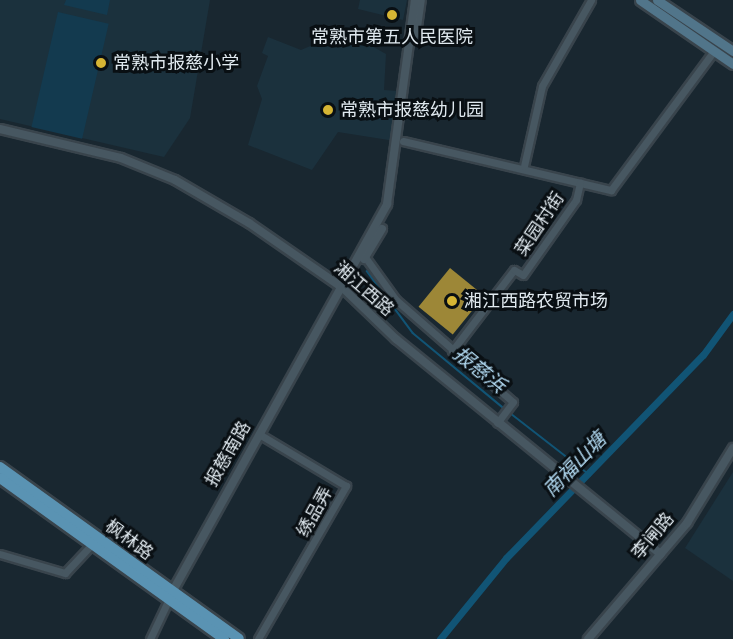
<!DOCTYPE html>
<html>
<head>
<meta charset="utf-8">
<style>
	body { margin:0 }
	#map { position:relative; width:733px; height:639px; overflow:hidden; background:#192730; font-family:"Titillium Web","Noto Sans SC",sans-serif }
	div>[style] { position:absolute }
	.built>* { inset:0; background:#1b313d }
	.green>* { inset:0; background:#133a4f; transform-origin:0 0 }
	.stream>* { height:1.5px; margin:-0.75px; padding:0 0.75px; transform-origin:0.75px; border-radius:0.75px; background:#115475 }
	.canal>* { height:7px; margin:-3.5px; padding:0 3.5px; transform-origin:3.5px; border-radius:3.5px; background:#115475 }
	.building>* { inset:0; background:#9d8737; transform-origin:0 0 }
	.roads { filter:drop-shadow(2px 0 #39444c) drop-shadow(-2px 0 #39444c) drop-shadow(0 2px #39444c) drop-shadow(0 -2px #39444c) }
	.minor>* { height:7px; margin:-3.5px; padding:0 3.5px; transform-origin:3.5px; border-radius:3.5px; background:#475761 }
	.tertiary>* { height:8px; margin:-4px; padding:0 4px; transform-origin:4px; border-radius:4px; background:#475761 }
	.secondary>* { height:9px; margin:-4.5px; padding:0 4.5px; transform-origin:4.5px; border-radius:4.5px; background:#51758a }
	.primary>* { height:10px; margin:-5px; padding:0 5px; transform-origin:5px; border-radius:5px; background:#5a93b3 }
	.dots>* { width:16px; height:16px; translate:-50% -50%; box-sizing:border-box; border:3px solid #090f13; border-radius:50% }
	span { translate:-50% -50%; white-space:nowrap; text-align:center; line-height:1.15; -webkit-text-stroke:6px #090f13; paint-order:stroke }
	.poi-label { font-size:18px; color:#e0e9ef }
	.left { translate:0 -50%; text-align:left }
	.street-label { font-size:18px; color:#e0e9ef }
	.water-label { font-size:20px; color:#b1d9f1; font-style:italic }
</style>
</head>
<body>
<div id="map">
	<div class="built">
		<div style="clip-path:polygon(0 0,210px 0,190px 118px,164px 157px,0 119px)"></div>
		<div style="clip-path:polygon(360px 0,407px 0,403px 20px,358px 9px)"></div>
		<div style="clip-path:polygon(345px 31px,386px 54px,384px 90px,398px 91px,395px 141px,338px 132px,312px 170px,248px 145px,262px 99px,257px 86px,268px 56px,262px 53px,268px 37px,301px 50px)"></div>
		<div style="clip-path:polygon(733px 472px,733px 581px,685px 548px)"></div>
	</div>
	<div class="green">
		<div style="clip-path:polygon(66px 0,110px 0,107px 15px,64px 5px)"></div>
		<div style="left:58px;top:12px;width:52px;height:118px;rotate:13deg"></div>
	</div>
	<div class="stream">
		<div style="left:367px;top:271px;width:77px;rotate:53.4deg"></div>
		<div style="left:413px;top:333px;width:119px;rotate:39.6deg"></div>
		<div style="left:509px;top:412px;width:103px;rotate:37.9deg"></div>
	</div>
	<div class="canal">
		<div style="left:440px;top:639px;width:104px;rotate:-50.8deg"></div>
		<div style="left:506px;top:558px;width:283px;rotate:-45.9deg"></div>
		<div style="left:703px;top:355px;width:51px;rotate:-53.8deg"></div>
	</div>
	<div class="building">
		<div style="left:450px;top:268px;width:44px;height:50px;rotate:39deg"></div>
	</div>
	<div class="roads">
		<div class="minor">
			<div style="left:403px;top:141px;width:214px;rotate:13.3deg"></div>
			<div style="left:611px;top:190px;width:173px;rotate:-53.5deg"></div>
			<div style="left:524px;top:166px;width:82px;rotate:-77.3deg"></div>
			<div style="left:542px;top:86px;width:99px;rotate:-60.3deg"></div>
			<div style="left:365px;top:257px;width:53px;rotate:54.2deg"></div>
			<div style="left:396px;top:300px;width:155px;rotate:41.1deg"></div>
			<div style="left:513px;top:402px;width:26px;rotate:127deg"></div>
			<div style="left:452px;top:351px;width:102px;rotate:-52.6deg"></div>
			<div style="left:514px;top:270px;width:10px;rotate:29deg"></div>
			<div style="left:523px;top:275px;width:92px;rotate:-54.8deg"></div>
			<div style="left:576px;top:200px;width:18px;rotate:-77deg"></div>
			<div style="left:0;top:554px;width:68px;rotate:16.3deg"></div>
			<div style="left:65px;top:573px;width:42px;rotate:-46.9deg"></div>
			<div style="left:150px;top:639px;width:44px;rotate:-64.6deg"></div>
			<div style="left:258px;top:639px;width:177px;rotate:-60.1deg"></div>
			<div style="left:346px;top:486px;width:101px;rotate:-149.1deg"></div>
		</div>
		<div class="tertiary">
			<div style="left:416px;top:34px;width:34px;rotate:-82deg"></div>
			<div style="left:0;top:129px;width:124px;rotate:13.5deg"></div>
			<div style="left:121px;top:158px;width:58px;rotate:22.2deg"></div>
			<div style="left:175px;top:180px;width:86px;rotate:30.2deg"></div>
			<div style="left:249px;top:223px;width:114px;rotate:34.7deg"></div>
			<div style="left:343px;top:288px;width:74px;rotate:43.9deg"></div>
			<div style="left:396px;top:339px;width:341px;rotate:39.1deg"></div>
			<div style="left:364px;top:259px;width:35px;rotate:-59deg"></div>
			<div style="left:170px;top:596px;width:448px;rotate:-61deg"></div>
			<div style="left:387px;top:204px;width:206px;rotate:-82.2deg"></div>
			<div style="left:588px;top:639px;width:153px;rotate:-49.5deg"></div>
			<div style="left:687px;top:523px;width:88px;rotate:-58.5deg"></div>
		</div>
		<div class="secondary">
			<div style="left:640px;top:0;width:113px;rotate:34.5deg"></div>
			<div style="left:657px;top:0;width:92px;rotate:33.9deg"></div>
		</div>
		<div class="primary">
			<div style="left:0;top:467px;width:294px;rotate:35.7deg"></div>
			<div style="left:0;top:478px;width:276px;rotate:35.7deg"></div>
		</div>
	</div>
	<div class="dots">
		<div style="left:392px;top:15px;background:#d6b534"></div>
		<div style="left:101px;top:63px;background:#d6b534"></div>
		<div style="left:328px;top:110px;background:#d6b534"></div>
		<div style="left:452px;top:301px;background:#d6b534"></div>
	</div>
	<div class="poi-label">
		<span style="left:392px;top:37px">常熟市第五人民医院</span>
		<span class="left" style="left:113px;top:63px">常熟市报慈小学</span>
		<span class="left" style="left:340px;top:110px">常熟市报慈幼儿园</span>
		<span class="left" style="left:464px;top:301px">湘江西路农贸市场</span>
	</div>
	<div class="street-label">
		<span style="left:540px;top:224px;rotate:-56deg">菜园村街</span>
		<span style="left:364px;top:289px;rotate:41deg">湘江西路</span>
		<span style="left:228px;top:454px;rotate:-60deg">报慈南路</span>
		<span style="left:315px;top:512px;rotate:-61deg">绣品弄</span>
		<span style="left:653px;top:536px;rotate:-50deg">李闸路</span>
		<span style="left:129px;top:540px;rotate:36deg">枫林路</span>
	</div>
	<div class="water-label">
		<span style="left:480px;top:369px;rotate:39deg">报慈浜</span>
		<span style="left:574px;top:464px;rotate:-46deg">南福山塘</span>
	</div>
</div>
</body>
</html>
